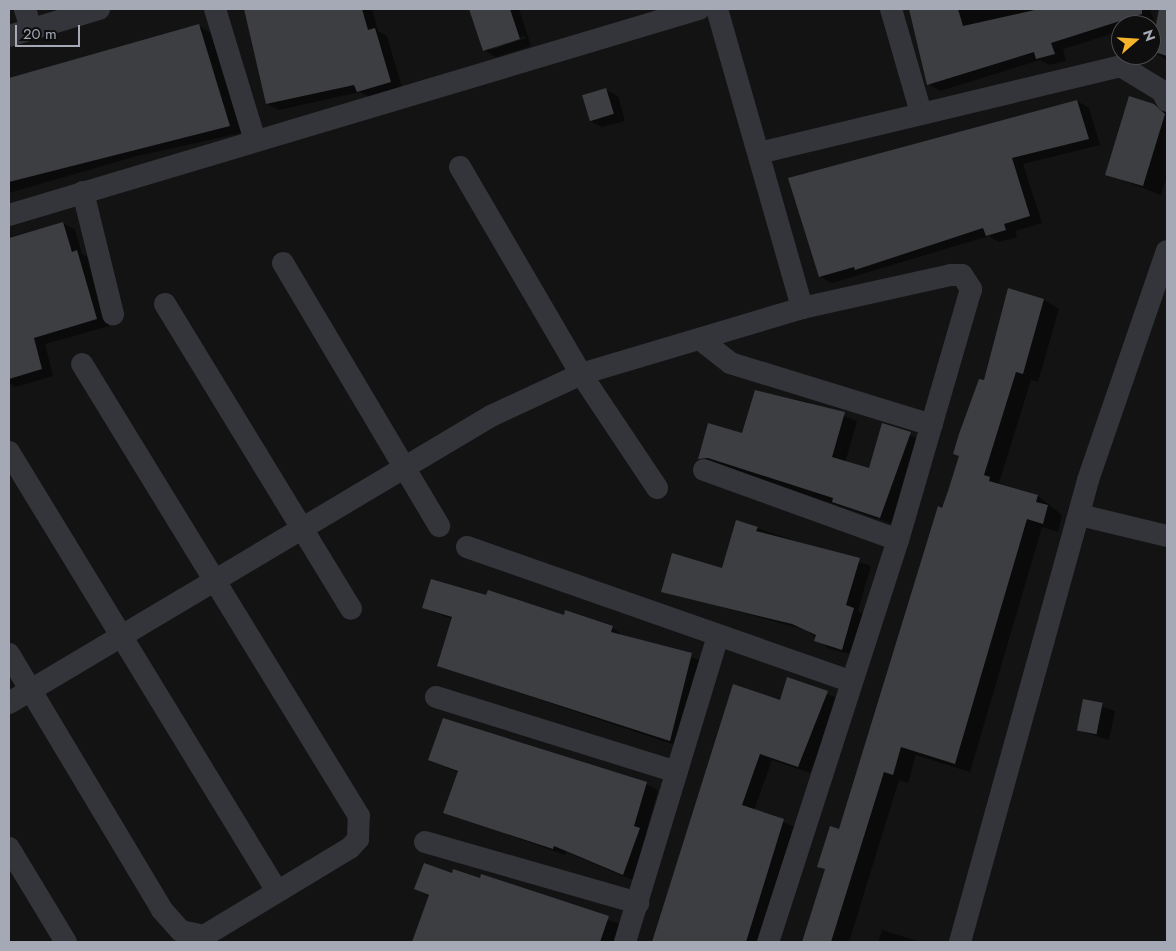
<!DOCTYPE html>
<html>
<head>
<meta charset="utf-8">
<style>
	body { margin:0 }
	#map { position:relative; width:1176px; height:951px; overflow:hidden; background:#131314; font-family:Jost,sans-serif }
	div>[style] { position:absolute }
	.shadow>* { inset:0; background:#0007 }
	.building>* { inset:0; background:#3d3e42; transform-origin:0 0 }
	.street>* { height:22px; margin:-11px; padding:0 11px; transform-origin:11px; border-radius:11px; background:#34353a }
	span { translate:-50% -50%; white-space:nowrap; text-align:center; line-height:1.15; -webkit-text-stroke:4px #0e0e0f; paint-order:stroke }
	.frame { position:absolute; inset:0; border:10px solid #a4a9b5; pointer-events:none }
	.north { position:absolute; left:1111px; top:15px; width:50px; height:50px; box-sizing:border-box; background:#0e0e0f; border:1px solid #4a4c51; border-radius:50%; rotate:71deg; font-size:14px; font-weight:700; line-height:20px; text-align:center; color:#a4a9b5 }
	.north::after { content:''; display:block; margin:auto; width:18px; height:22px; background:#f5b42a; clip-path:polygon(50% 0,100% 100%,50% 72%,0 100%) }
	.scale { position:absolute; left:15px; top:25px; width:65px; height:22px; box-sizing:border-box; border:2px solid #a4a9b5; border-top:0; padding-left:6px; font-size:15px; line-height:18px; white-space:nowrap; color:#a4a9b5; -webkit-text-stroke:4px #0e0e0f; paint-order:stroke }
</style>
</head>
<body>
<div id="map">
	<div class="shadow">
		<div style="clip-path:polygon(245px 9px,372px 9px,378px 31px,387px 36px,402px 88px,370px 98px,360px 92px,279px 110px,267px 104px)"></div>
		<div style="clip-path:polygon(evenodd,470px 9px,519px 9px,531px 46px,496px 57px,484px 50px,470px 9px,525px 36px,526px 38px,491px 50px,491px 47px,525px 36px)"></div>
		<div style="clip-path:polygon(910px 9px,1150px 9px,1154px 20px,1121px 25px,1121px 31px,1063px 49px,1066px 61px,1049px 65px,1040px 60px,940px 91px,929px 84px)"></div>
		<div style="clip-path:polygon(1161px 9px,1167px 9px,1167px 60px,1151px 51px)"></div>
		<div style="clip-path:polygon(199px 26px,211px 33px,241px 133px,137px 156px,9px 193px,9px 81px)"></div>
		<div style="clip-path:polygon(606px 90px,618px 96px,625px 121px,602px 127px,590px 121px)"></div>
		<div style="clip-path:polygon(1077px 101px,1089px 108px,1100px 145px,1023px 164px,1042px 223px,1015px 231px,1017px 237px,999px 242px,989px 236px,832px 283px,820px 277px)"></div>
		<div style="clip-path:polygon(1153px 105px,1167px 113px,1167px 176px,1161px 195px,1107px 174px)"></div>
		<div style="clip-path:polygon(63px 223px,75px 230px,82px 254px,89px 258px,109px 326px,45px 344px,53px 376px,15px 387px,9px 383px,9px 237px)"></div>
		<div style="clip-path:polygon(1044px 300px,1059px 309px,1038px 382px,1031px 380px,999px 483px,1038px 496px,1062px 515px,1058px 532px,1042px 527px,970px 772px,916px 755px,908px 783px,899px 780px,849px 942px,796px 942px,804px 940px,826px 870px,819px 867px,840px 830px,985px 382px)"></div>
		<div style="clip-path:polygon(756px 391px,807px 402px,857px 421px,845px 463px,869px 470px,883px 425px,924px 441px,893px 524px,699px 458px,743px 434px)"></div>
		<div style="clip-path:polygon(757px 528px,871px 566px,858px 611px,866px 616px,854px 655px,828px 648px,806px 630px,663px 591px,723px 570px)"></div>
		<div style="clip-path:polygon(487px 597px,612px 627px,623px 636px,703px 661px,681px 747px,439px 666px,452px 619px,423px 608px)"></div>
		<div style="clip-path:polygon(788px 679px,840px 699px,810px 773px,772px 760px,754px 810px,795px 827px,760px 942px,653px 942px,734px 685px,780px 702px)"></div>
		<div style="clip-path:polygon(1084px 700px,1115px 711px,1109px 740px,1077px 730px)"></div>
		<div style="clip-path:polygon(429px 759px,646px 784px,658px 790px,646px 833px,651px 836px,635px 881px,566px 852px,565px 855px,445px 812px,459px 773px)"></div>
		<div style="clip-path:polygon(452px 875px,480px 880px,482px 875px,620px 924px,614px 942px,413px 942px,430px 897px,415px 889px)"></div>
		<div style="clip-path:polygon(882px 930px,921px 942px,878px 942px)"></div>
	</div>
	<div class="building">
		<div style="clip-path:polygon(244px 9px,362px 9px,368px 30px,375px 28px,391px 82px,357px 92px,354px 85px,266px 104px)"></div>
		<div style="clip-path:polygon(469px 9px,510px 9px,520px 39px,483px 51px)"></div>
		<div style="clip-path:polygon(909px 9px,958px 9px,963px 26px,1039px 9px,1142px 9px,1142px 14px,1051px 43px,1055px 54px,1036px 59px,1034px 52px,927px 85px)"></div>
		<div style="clip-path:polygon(1159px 9px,1167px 9px,1167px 56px,1151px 51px)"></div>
		<div style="clip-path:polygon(199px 24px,230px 126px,9px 182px,9px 78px)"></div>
		<div style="left:606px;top:88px;width:27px;height:25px;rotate:73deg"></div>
		<div style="clip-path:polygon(1129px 96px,1154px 104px,1165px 114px,1143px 186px,1105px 175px)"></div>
		<div style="clip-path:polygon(1077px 100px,1089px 139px,1012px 158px,1030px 216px,1004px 224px,1006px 230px,986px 236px,983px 228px,855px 270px,854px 267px,819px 277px,788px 178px)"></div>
		<div style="clip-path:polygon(63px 222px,72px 252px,77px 250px,97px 319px,34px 338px,42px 369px,9px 379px,9px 238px)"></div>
		<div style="clip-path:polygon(1008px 288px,1044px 299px,1023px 374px,1016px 372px,984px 475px,990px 477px,989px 481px,1038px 495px,1036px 502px,1048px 505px,1043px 524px,1027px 519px,955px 764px,901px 747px,893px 775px,884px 772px,831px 942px,802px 942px,825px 869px,817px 867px,830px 826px,839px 829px,938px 506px,942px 508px,948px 491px,959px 456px,953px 454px,959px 434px,979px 379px,984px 380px)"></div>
		<div style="clip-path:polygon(755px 390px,845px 412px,832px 457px,869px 468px,882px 423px,911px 432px,880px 518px,832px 502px,833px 498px,708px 458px,698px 459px,708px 423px,742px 433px)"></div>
		<div style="clip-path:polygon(736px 520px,758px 527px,756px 531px,860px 558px,846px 605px,854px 608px,842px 650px,814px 641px,816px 635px,792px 624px,661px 592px,672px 553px,722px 568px)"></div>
		<div style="clip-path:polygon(431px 579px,486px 595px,488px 590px,564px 615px,565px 610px,613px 626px,611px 632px,692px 653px,670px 741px,437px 666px,452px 617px,422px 608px)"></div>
		<div style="clip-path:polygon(787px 677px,828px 691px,798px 767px,760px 754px,742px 805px,784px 819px,746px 942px,652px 942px,733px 684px,780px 700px)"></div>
		<div style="left:1083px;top:699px;width:20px;height:32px;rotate:11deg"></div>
		<div style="clip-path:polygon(443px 718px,647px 782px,634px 826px,640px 828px,623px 875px,554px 846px,553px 849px,443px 813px,458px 771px,428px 760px)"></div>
		<div style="clip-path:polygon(424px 863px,452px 873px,453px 869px,480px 878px,481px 874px,609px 916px,600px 942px,412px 942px,429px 895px,414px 889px)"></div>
	</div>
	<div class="street">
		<div style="left:25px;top:9px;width:21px;rotate:73deg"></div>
		<div style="left:215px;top:9px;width:138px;rotate:73.1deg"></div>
		<div style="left:717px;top:9px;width:311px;rotate:74.1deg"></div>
		<div style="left:802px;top:308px;width:153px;rotate:-12.5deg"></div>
		<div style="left:951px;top:275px;width:11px"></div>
		<div style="left:962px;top:275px;width:17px;rotate:57deg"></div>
		<div style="left:971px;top:289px;width:261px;rotate:106.2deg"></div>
		<div style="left:898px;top:540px;width:422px;rotate:107.9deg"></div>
		<div style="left:891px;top:9px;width:108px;rotate:73.9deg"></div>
		<div style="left:9px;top:36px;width:94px;rotate:-16.7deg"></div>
		<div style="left:759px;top:153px;width:372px;rotate:-13.5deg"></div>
		<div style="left:1121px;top:66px;width:48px;rotate:31.4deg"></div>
		<div style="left:1162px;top:91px;width:11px;rotate:63deg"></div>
		<div style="left:460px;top:167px;width:240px;rotate:59.7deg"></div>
		<div style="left:581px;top:374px;width:137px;rotate:56.3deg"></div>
		<div style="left:83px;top:192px;width:126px;rotate:76.2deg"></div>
		<div style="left:9px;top:215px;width:720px;rotate:-16.62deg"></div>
		<div style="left:283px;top:263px;width:306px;rotate:59.3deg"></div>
		<div style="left:165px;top:304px;width:357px;rotate:58.6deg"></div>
		<div style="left:701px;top:340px;width:37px;rotate:38deg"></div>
		<div style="left:730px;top:363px;width:211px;rotate:17.1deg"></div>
		<div style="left:9px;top:452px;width:514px;rotate:58.6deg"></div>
		<div style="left:704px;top:470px;width:206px;rotate:19.8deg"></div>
		<div style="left:1080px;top:515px;width:89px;rotate:13.6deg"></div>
		<div style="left:467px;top:547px;width:405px;rotate:19.3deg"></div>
		<div style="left:9px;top:654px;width:298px;rotate:59.1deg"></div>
		<div style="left:162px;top:910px;width:28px;rotate:48deg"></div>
		<div style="left:181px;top:931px;width:24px;rotate:12deg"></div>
		<div style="left:204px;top:936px;width:170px;rotate:-31.1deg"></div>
		<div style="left:350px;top:848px;width:12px;rotate:-48deg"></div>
		<div style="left:358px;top:839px;width:23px;rotate:-88deg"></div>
		<div style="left:359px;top:816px;width:530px;rotate:-121.5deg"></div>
		<div style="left:436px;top:697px;width:252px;rotate:17.3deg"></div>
		<div style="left:9px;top:703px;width:561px;rotate:-30.77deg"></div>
		<div style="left:491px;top:416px;width:99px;rotate:-25deg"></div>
		<div style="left:581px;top:374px;width:231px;rotate:-16.6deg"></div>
		<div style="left:425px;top:842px;width:222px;rotate:16deg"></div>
		<div style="left:9px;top:848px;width:110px;rotate:58.8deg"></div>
		<div style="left:625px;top:942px;width:320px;rotate:-73.1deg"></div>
		<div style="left:960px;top:942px;width:479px;rotate:-74.5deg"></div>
		<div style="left:1088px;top:480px;width:242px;rotate:-71deg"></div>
	</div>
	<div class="frame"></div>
	<div class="north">N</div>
	<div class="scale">20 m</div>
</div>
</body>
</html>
